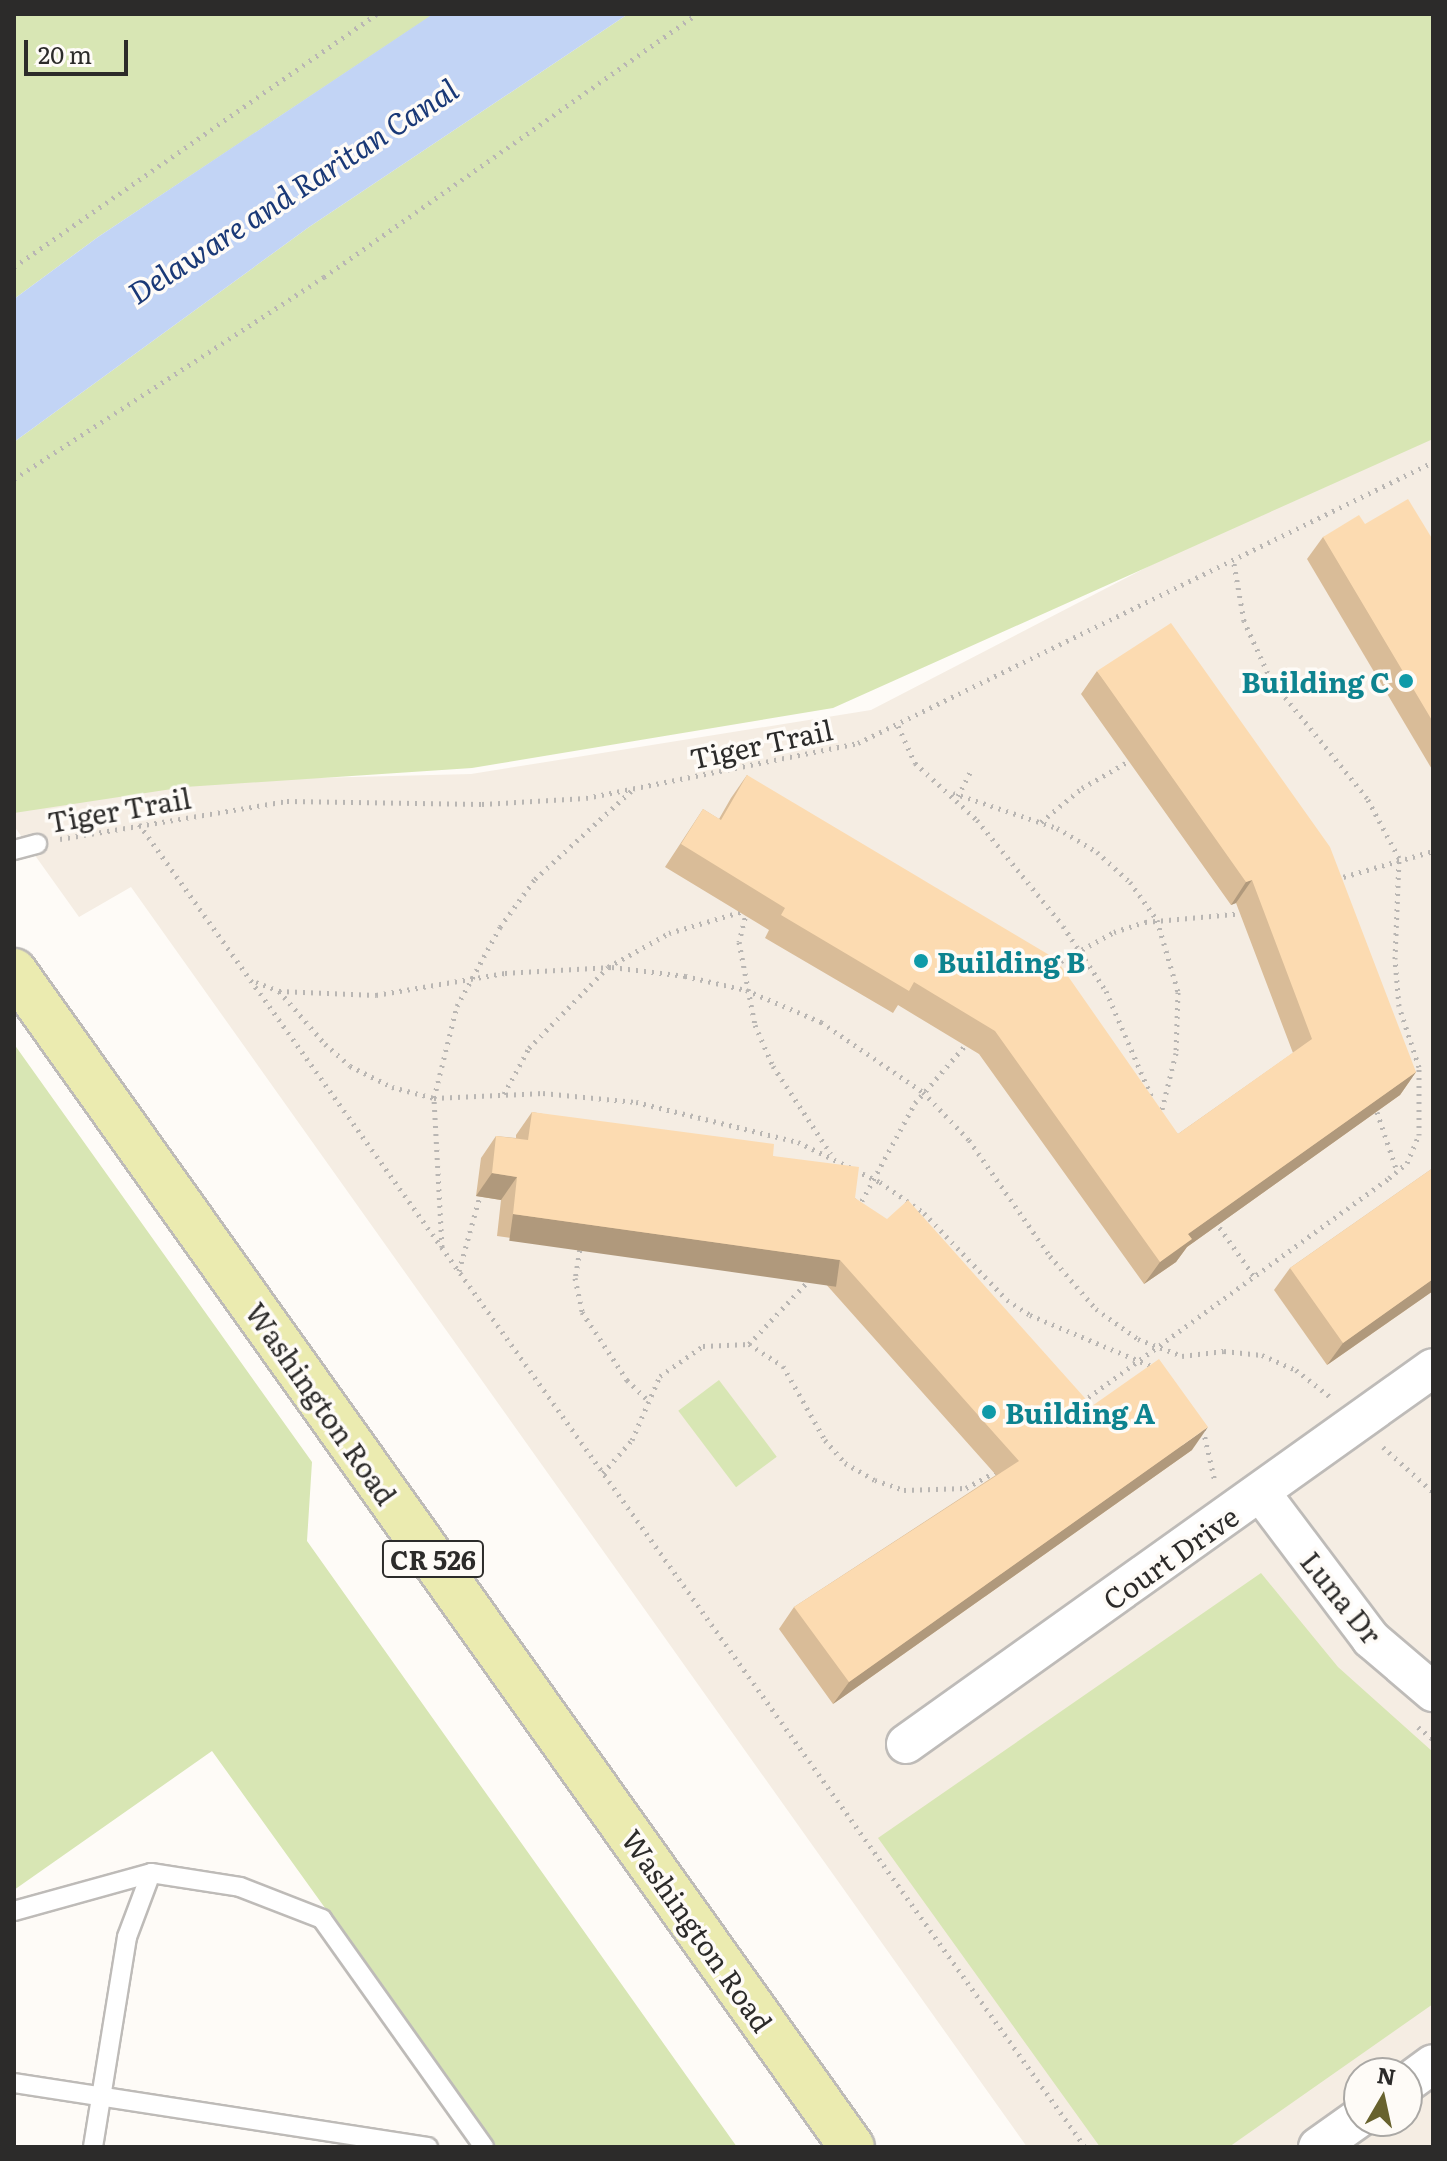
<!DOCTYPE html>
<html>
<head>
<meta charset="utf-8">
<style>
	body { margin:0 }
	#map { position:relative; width:1447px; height:2161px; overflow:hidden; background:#fefbf7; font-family:Literata,serif }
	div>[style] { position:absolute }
	.built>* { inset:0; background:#f5ede3 }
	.green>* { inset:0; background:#d8e6b4; transform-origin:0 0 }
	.water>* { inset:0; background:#c2d4f5 }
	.path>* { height:5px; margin-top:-2.5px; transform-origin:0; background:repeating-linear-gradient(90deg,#b9b6b3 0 2px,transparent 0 8px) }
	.roads { filter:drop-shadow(2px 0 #bebbb8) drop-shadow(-2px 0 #bebbb8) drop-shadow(0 2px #bebbb8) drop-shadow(0 -2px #bebbb8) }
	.service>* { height:18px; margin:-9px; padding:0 9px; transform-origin:9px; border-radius:9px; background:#fff }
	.minor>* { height:38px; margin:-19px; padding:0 19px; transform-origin:19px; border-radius:19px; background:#fff }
	.primary>* { height:44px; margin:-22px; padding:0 22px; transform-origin:22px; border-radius:22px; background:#ebebb0 }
	.wall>* { inset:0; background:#d9bc98 }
	.shaded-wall>* { inset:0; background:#b0997c; transform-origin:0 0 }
	.building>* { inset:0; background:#fcdbb1 }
	.dots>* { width:22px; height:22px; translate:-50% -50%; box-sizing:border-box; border:4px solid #fefbf7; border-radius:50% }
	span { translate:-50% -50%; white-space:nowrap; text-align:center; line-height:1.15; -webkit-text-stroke:7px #fefbf7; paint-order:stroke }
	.shield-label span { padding:2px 6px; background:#fefbf7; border:2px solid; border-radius:6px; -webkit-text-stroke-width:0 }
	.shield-label { font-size:26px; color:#2c2b2a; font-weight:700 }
	.culture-label { font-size:28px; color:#0d838f; font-weight:700 }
	.right { translate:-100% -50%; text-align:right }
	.left { translate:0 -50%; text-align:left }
	.street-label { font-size:28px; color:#2c2b2a }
	.water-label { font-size:30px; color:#1a3977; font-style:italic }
	.frame { position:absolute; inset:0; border:16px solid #2c2b2a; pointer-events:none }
	.north { position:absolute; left:1343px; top:2057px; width:80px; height:80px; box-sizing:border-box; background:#fefbf7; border:2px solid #aaa8a5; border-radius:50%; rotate:9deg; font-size:22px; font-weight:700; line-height:32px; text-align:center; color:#2c2b2a }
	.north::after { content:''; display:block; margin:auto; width:28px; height:36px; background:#68622e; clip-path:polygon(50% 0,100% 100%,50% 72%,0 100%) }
	.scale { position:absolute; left:24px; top:40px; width:104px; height:36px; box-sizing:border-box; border:4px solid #2c2b2a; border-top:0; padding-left:10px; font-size:24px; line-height:28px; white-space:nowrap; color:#2c2b2a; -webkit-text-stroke:6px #fefbf7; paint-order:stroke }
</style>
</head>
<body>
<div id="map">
	<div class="built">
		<div style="clip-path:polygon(evenodd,1433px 419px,1433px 2147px,1027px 2147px,131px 887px,79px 917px,14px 826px,14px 797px,119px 783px,471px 774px,871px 710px,1433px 419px,1359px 2073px,1407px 2073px,1407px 2121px,1359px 2121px,1359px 2073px)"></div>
	</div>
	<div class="green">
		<div style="clip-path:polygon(14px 14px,430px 14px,431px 16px,98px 237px,14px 299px)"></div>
		<div style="clip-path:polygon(628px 14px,1433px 14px,1433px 439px,833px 708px,472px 768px,185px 787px,14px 813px,14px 442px,309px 227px)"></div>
		<div style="clip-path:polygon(14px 1044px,312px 1462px,307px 1541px,737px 2147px,497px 2147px,212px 1751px,14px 1890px)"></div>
		<div style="left:719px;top:1380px;width:96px;height:51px;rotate:53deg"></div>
		<div style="clip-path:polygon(1261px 1573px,1338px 1667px,1433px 1752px,1433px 2004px,1229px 2147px,1100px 2147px,878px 1838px)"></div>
	</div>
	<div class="water">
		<div style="clip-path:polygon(433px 14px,628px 14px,309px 227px,14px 442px,14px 299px,98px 237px)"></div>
	</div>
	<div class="path">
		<div style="left:14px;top:267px;width:442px;rotate:-34.9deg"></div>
		<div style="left:14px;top:479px;width:370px;rotate:-33.1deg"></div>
		<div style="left:324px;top:277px;width:456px;rotate:-35.2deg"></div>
		<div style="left:898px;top:726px;width:41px;rotate:65.3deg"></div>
		<div style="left:915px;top:763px;width:84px;rotate:42.6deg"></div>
		<div style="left:977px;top:820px;width:136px;rotate:50.9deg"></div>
		<div style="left:1063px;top:926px;width:78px;rotate:56.5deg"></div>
		<div style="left:1106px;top:991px;width:119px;rotate:66.7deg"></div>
		<div style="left:953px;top:793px;width:110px;rotate:18.6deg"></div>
		<div style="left:1057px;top:828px;width:47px;rotate:31deg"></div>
		<div style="left:1097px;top:852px;width:45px;rotate:42.3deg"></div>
		<div style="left:1130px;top:882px;width:47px;rotate:54.6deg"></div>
		<div style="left:1157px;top:920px;width:75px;rotate:73.7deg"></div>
		<div style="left:1178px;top:992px;width:61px;rotate:91.9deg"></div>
		<div style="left:1176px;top:1053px;width:66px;rotate:104deg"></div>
		<div style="left:958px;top:796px;width:28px;rotate:-63deg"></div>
		<div style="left:1041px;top:822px;width:53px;rotate:-39.7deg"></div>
		<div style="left:1082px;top:788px;width:54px;rotate:-29.9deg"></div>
		<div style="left:139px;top:824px;width:1626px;rotate:54.43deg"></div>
		<div style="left:60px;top:839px;width:230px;rotate:-9.5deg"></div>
		<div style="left:287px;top:801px;width:195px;rotate:0.9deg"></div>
		<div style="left:482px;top:804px;width:104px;rotate:-3.3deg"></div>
		<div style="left:586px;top:798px;width:278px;rotate:-11.4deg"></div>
		<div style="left:858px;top:743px;width:640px;rotate:-26.04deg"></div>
		<div style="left:1336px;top:879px;width:101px;rotate:-16.1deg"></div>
		<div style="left:1054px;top:965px;width:68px;rotate:-28.8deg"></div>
		<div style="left:1114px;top:932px;width:33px;rotate:-18deg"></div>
		<div style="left:1145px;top:922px;width:100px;rotate:-5.1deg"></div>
		<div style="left:256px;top:982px;width:25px;rotate:21deg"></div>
		<div style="left:279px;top:991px;width:97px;rotate:2.4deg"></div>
		<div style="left:376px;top:995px;width:131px;rotate:-9.7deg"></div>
		<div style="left:505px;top:973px;width:107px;rotate:-3.2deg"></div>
		<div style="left:612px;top:967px;width:74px;rotate:7deg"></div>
		<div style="left:685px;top:976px;width:63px;rotate:12.9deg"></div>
		<div style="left:746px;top:990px;width:82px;rotate:23.1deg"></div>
		<div style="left:821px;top:1022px;width:124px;rotate:34.5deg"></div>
		<div style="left:923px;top:1092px;width:66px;rotate:46.2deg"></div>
		<div style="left:969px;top:1140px;width:141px;rotate:55.1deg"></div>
		<div style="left:1050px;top:1256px;width:70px;rotate:49deg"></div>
		<div style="left:1096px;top:1309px;width:52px;rotate:35.5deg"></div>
		<div style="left:1138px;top:1339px;width:47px;rotate:21.1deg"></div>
		<div style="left:1182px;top:1356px;width:42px;rotate:-6.8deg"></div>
		<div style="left:1224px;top:1351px;width:38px;rotate:6deg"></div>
		<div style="left:1262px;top:1355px;width:37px;rotate:24deg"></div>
		<div style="left:1296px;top:1370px;width:47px;rotate:38.1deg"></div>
		<div style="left:279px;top:991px;width:70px;rotate:49deg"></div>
		<div style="left:325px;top:1044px;width:33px;rotate:41deg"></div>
		<div style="left:350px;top:1066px;width:47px;rotate:26.6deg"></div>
		<div style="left:392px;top:1087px;width:43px;rotate:14.7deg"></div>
		<div style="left:434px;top:1098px;width:109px;rotate:-2.6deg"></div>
		<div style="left:543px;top:1093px;width:93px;rotate:5.5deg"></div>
		<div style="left:636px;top:1102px;width:167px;rotate:13.9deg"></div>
		<div style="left:798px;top:1142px;width:91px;rotate:26deg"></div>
		<div style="left:880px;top:1182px;width:54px;rotate:35.2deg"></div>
		<div style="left:924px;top:1213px;width:120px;rotate:46.3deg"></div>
		<div style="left:1007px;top:1300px;width:27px;rotate:33deg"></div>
		<div style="left:1030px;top:1315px;width:137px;rotate:22.8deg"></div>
		<div style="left:504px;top:1094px;width:52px;rotate:-61.5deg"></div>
		<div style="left:529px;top:1048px;width:113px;rotate:-45.7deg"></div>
		<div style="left:608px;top:967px;width:70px;rotate:-29.1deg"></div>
		<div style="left:669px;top:933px;width:81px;rotate:-16.4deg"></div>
		<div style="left:747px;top:910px;width:33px;rotate:104deg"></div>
		<div style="left:739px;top:942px;width:85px;rotate:79.1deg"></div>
		<div style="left:755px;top:1025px;width:45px;rotate:66.3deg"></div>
		<div style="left:773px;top:1066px;width:105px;rotate:56.6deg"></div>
		<div style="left:1377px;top:1112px;width:62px;rotate:71.3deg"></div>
		<div style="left:858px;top:1208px;width:119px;rotate:-61.5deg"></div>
		<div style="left:915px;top:1103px;width:82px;rotate:-48.9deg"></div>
		<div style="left:1215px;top:1221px;width:67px;rotate:54.7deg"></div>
		<div style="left:581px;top:1242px;width:36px;rotate:99deg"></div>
		<div style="left:575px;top:1278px;width:35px;rotate:78deg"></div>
		<div style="left:582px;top:1312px;width:82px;rotate:56.5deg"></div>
		<div style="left:627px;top:1380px;width:29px;rotate:44deg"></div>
		<div style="left:442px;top:1247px;width:149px;rotate:-93.1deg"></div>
		<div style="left:434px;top:1098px;width:95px;rotate:-76deg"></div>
		<div style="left:457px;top:1006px;width:90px;rotate:-61.4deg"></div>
		<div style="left:500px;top:927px;width:59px;rotate:-53.9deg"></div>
		<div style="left:535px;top:879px;width:132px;rotate:-42.5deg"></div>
		<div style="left:459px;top:1271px;width:78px;rotate:-74.4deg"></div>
		<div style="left:749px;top:1344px;width:40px;rotate:32.9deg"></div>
		<div style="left:783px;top:1366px;width:85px;rotate:60.4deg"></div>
		<div style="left:825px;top:1440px;width:30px;rotate:49deg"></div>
		<div style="left:845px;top:1463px;width:34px;rotate:30deg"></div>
		<div style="left:875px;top:1480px;width:31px;rotate:19deg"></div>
		<div style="left:904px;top:1490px;width:62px;rotate:-1.8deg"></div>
		<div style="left:966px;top:1488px;width:39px;rotate:-29deg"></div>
		<div style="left:1082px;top:1402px;width:380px;rotate:-36.1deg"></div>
		<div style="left:1389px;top:1178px;width:23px;rotate:-40deg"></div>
		<div style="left:1407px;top:1163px;width:30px;rotate:-67deg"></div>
		<div style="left:1419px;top:1135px;width:68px;rotate:-90deg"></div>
		<div style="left:1419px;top:1067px;width:64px;rotate:-108.2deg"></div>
		<div style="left:1399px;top:1006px;width:47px;rotate:-94.9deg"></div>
		<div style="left:1395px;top:959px;width:101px;rotate:-87.7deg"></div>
		<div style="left:1399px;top:858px;width:68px;rotate:-118.1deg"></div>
		<div style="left:1367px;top:798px;width:152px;rotate:-129.1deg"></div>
		<div style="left:1271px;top:680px;width:65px;rotate:-114.6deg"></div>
		<div style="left:1244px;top:621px;width:64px;rotate:-99.9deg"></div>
		<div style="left:1203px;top:1429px;width:54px;rotate:77.2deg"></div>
		<div style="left:1383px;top:1447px;width:67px;rotate:42deg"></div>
		<div style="left:603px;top:1473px;width:44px;rotate:-48.7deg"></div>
		<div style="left:632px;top:1440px;width:70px;rotate:-66.4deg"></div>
		<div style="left:660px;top:1376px;width:52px;rotate:-34.9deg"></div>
		<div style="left:703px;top:1346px;width:46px;rotate:-2.5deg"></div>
		<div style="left:749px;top:1344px;width:93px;rotate:-46.7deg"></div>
		<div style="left:1418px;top:1727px;width:19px;rotate:39deg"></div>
	</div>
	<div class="roads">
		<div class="service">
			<div style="left:14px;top:850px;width:24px;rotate:-15deg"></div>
			<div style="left:14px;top:1911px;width:142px;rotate:-15.5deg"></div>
			<div style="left:151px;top:1873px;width:90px;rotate:8.9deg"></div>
			<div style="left:240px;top:1887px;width:88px;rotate:21.3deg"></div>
			<div style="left:322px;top:1919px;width:280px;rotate:54.6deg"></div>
			<div style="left:14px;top:2083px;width:419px;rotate:8.8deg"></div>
			<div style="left:93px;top:2147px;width:213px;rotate:-80.8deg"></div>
			<div style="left:127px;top:1937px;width:68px;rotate:-69.4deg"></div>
		</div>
		<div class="minor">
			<div style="left:1261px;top:1493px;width:183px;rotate:53deg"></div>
			<div style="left:1371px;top:1639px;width:82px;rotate:40.5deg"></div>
			<div style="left:906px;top:1744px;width:647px;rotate:-35.51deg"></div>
			<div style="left:1407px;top:2083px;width:32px;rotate:-36deg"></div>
			<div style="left:1318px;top:2147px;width:50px;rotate:-35.3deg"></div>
		</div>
		<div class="primary">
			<div style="left:14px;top:971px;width:1444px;rotate:54.53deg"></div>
		</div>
	</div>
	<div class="wall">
		<div style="clip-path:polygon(1365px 524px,1433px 540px,1433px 771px,1307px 559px,1323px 537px)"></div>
		<div style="clip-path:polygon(1097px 671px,1416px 1072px,1400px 1095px,1187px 1247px,1176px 1262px,1144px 1284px,979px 1054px,898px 1005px,893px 1013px,765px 938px,769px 930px,665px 867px,703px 809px,719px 819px,731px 798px,747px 775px,1178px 1134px,1293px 1053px,1236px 903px,1231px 905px,1081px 694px)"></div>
		<div style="clip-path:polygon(532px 1112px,773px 1156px,855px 1198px,1092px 1406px,1192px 1450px,833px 1704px,779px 1629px,794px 1607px,996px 1475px,824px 1282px,497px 1236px,501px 1200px,476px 1196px,481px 1158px,496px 1136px,516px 1138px,516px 1135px)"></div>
		<div style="clip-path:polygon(1433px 1168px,1433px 1291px,1327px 1365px,1274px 1290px,1290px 1268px)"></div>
	</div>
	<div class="shaded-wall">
		<div style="clip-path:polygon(1252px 880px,1236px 903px,1231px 905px,1246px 882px)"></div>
		<div style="clip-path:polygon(1416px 1072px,1400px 1095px,1187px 1247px,1176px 1262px,1144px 1284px,1160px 1262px,1188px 1234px)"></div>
		<div style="clip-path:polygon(492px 1173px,517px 1177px,501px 1200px,476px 1196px)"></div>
		<div style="left:513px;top:1214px;width:330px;height:27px;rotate:8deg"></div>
		<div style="clip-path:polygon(1433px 1279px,1433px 1291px,1327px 1365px,1343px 1343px)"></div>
		<div style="clip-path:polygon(1208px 1427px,1192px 1450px,833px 1704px,849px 1682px)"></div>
	</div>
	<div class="building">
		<div style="clip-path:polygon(1408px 499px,1433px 540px,1433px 722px,1323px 537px,1359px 515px,1365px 524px)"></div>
		<div style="clip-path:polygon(1171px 623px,1330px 847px,1416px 1072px,1188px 1234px,1192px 1239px,1160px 1262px,995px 1031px,914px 982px,909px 991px,781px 915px,785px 908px,681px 844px,703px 809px,721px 820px,747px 775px,1056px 959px,1178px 1134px,1312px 1039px,1252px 880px,1246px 882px,1097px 671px)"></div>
		<div style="clip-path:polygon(532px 1112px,774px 1144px,773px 1156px,859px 1167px,855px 1198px,887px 1219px,908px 1200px,1092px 1406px,1159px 1359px,1208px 1427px,849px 1682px,794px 1607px,1019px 1461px,840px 1260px,513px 1214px,517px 1177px,492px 1173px,496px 1136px,528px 1140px)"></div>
		<div style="clip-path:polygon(1433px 1168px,1433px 1279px,1343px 1343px,1290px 1268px)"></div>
	</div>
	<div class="dots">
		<div style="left:1406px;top:681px;background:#0f9aa8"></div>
		<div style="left:921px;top:961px;background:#0f9aa8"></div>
		<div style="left:989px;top:1412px;background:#0f9aa8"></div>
	</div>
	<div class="shield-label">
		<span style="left:433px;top:1559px">CR 526</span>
	</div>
	<div class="culture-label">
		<span class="right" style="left:1390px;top:681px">Building C</span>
		<span class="left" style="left:937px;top:961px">Building B</span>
		<span class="left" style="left:1005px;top:1412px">Building A</span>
	</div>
	<div class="street-label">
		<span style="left:761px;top:743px;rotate:-12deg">Tiger Trail</span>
		<span style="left:119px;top:809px;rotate:-10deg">Tiger Trail</span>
		<span style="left:322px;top:1403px;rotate:55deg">Washington Road</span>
		<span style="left:1170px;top:1557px;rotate:-35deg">Court Drive</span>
		<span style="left:1342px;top:1597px;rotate:51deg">Luna Dr</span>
		<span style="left:698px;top:1930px;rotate:55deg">Washington Road</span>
	</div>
	<div class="water-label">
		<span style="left:292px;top:190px;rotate:-33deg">Delaware and Raritan Canal</span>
	</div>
	<div class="frame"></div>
	<div class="north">N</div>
	<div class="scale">20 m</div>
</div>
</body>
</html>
